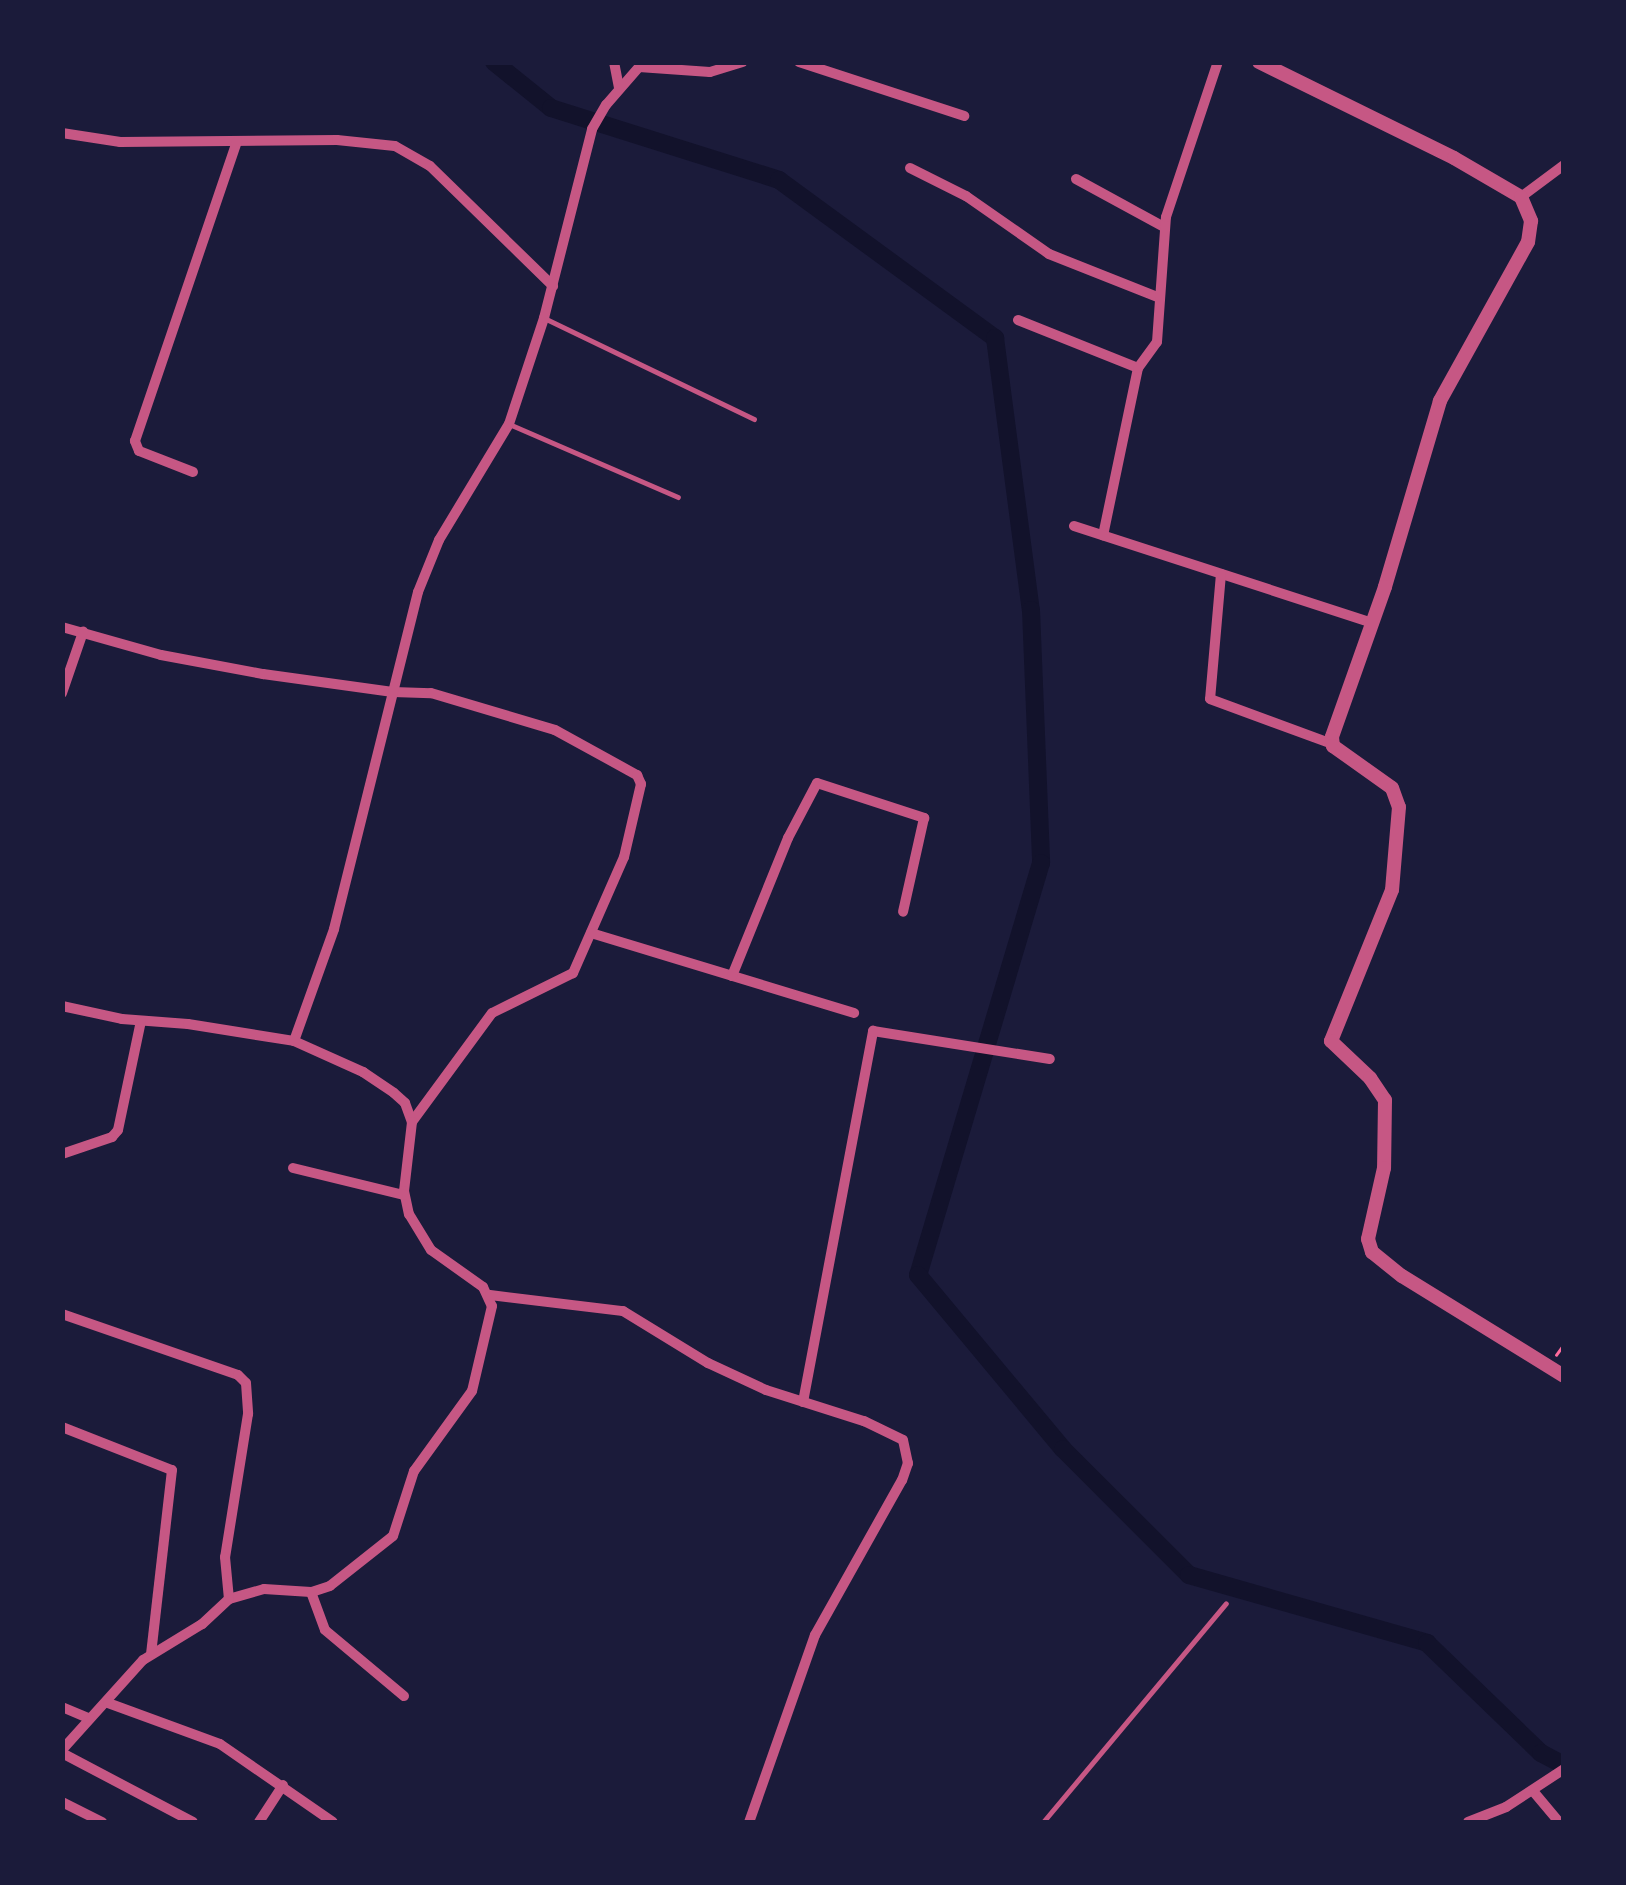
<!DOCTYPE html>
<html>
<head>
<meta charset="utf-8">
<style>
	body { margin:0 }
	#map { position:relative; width:1626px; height:1885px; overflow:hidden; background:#1b1b3a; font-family:"Varela Round",sans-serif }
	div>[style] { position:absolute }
	.canal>* { height:18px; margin:-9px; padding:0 9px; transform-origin:9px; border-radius:9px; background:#12122b }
	.path>* { height:2.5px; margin:-1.25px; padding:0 1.25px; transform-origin:1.25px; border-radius:1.25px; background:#ff6b9d }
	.service>* { height:5px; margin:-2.5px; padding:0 2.5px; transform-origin:2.5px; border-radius:2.5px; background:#c65784 }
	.minor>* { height:10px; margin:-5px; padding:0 5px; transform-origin:5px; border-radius:5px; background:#c65784 }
	.tertiary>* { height:14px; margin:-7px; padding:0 7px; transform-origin:7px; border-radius:7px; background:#c65784 }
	span { translate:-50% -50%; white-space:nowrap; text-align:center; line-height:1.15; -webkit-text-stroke:8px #1b1b3a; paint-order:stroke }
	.frame { position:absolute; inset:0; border:65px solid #1b1b3a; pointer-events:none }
</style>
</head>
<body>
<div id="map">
	<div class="canal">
		<div style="left:494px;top:62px;width:73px;rotate:38.9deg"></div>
		<div style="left:551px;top:108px;width:239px;rotate:17.5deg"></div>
		<div style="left:779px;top:180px;width:268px;rotate:36.2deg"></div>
		<div style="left:995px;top:338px;width:274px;rotate:82.5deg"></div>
		<div style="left:1031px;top:610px;width:253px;rotate:87.7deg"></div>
		<div style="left:1041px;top:863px;width:430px;rotate:106.6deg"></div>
		<div style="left:918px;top:1275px;width:226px;rotate:50.2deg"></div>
		<div style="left:1063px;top:1449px;width:178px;rotate:45deg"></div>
		<div style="left:1189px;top:1575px;width:248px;rotate:15.9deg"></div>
		<div style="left:1427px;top:1643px;width:158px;rotate:44deg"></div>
		<div style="left:1541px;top:1753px;width:26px;rotate:28deg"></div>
	</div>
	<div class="path">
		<div style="left:1556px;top:1355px;width:14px;rotate:-54deg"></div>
	</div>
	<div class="service">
		<div style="left:544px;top:318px;width:233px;rotate:25.7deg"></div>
		<div style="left:509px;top:424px;width:184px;rotate:23.4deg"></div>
		<div style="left:1043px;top:1822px;width:285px;rotate:-50.1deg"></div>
	</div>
	<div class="minor">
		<div style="left:614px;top:62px;width:26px;rotate:79deg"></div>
		<div style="left:799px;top:62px;width:174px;rotate:18.1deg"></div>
		<div style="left:62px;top:133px;width:59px;rotate:8.8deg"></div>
		<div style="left:120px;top:142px;width:217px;rotate:-0.5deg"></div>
		<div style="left:337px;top:140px;width:58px;rotate:5.9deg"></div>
		<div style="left:395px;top:146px;width:40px;rotate:29.7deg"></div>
		<div style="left:430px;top:166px;width:172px;rotate:44.3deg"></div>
		<div style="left:910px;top:168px;width:63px;rotate:26.6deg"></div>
		<div style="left:966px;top:196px;width:101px;rotate:34.9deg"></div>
		<div style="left:1049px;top:254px;width:119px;rotate:21.6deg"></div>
		<div style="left:1076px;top:179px;width:100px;rotate:28.6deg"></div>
		<div style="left:1521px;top:197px;width:54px;rotate:-36.7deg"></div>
		<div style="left:1018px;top:320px;width:129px;rotate:21.8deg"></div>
		<div style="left:1138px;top:368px;width:171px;rotate:101.8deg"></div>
		<div style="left:1138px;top:368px;width:32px;rotate:-54deg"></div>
		<div style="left:1157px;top:342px;width:125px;rotate:-85.9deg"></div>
		<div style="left:1166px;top:217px;width:163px;rotate:-71.5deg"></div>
		<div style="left:193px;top:472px;width:58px;rotate:-158.7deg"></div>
		<div style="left:139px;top:451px;width:11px;rotate:-112deg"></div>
		<div style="left:135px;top:441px;width:317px;rotate:-71.2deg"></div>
		<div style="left:1074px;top:526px;width:313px;rotate:18deg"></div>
		<div style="left:1221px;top:574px;width:125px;rotate:95deg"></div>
		<div style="left:1210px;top:699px;width:130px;rotate:20.2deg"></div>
		<div style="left:62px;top:627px;width:103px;rotate:15.8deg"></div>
		<div style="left:161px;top:655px;width:104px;rotate:10.6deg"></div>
		<div style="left:263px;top:674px;width:131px;rotate:7.9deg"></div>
		<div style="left:393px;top:692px;width:38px;rotate:2deg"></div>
		<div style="left:431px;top:693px;width:129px;rotate:16.6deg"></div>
		<div style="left:555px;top:730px;width:94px;rotate:28.8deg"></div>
		<div style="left:637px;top:775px;width:10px;rotate:66deg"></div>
		<div style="left:641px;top:784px;width:75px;rotate:103.1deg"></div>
		<div style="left:624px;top:857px;width:127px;rotate:113.7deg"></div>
		<div style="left:573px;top:973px;width:90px;rotate:153.7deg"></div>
		<div style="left:492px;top:1013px;width:135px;rotate:126.3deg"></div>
		<div style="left:62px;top:693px;width:65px;rotate:-71deg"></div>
		<div style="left:591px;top:933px;width:275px;rotate:16.9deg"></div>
		<div style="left:732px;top:976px;width:149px;rotate:-67.9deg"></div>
		<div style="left:788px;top:838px;width:62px;rotate:-62.2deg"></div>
		<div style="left:817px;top:783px;width:113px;rotate:18.1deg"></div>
		<div style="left:924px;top:818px;width:96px;rotate:102.6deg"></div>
		<div style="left:62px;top:1006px;width:61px;rotate:12.2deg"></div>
		<div style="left:122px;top:1019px;width:66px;rotate:4.3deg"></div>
		<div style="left:188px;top:1024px;width:107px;rotate:9.1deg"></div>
		<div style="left:294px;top:1041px;width:76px;rotate:24.2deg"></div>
		<div style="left:363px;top:1072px;width:37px;rotate:34deg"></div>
		<div style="left:394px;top:1093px;width:15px;rotate:42deg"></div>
		<div style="left:405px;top:1103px;width:20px;rotate:70deg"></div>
		<div style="left:412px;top:1122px;width:69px;rotate:96.6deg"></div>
		<div style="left:404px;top:1191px;width:24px;rotate:78deg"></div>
		<div style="left:409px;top:1214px;width:42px;rotate:58.6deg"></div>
		<div style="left:431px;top:1250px;width:64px;rotate:35.4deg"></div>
		<div style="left:483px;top:1287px;width:21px;rotate:65deg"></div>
		<div style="left:492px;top:1306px;width:87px;rotate:103.2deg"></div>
		<div style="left:472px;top:1391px;width:99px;rotate:125.9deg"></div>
		<div style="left:414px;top:1471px;width:68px;rotate:107.9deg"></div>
		<div style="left:393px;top:1536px;width:80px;rotate:141.6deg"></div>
		<div style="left:330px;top:1586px;width:20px;rotate:162deg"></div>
		<div style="left:311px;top:1592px;width:47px;rotate:-176.3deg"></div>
		<div style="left:264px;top:1589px;width:36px;rotate:164deg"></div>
		<div style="left:229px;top:1599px;width:37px;rotate:137deg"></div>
		<div style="left:202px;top:1624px;width:69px;rotate:148.6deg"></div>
		<div style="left:143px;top:1660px;width:121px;rotate:132deg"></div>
		<div style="left:294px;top:1041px;width:119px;rotate:-70.3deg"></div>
		<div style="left:334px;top:929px;width:347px;rotate:-76deg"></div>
		<div style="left:418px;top:592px;width:56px;rotate:-68deg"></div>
		<div style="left:439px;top:540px;width:135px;rotate:-58.9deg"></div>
		<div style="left:509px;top:424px;width:112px;rotate:-71.7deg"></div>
		<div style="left:544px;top:318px;width:195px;rotate:-75.7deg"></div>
		<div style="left:592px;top:129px;width:28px;rotate:-60deg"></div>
		<div style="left:606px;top:105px;width:50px;rotate:-49deg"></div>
		<div style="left:639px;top:67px;width:71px;rotate:4deg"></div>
		<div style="left:710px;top:72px;width:34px;rotate:-17deg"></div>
		<div style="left:62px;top:1154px;width:53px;rotate:-18.8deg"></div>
		<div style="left:112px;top:1137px;width:9px;rotate:-49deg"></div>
		<div style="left:118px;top:1130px;width:111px;rotate:-78.1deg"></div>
		<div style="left:293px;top:1168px;width:114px;rotate:13.7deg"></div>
		<div style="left:490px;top:1295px;width:134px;rotate:6.9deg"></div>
		<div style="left:623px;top:1311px;width:100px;rotate:31.5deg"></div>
		<div style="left:708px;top:1363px;width:64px;rotate:25deg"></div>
		<div style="left:766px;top:1390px;width:103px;rotate:17.6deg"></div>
		<div style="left:864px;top:1421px;width:43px;rotate:26deg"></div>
		<div style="left:903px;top:1440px;width:24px;rotate:78deg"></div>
		<div style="left:908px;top:1463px;width:18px;rotate:109deg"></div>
		<div style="left:902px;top:1480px;width:178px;rotate:119.3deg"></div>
		<div style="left:815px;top:1635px;width:198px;rotate:109.4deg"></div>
		<div style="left:62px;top:1314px;width:186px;rotate:19.1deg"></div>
		<div style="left:238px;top:1375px;width:11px;rotate:45deg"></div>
		<div style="left:246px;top:1383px;width:31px;rotate:86deg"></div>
		<div style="left:248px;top:1414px;width:145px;rotate:99.1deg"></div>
		<div style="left:225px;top:1557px;width:42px;rotate:84.6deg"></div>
		<div style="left:803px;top:1402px;width:378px;rotate:-79.3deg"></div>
		<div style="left:873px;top:1031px;width:179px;rotate:9deg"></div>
		<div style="left:62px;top:1427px;width:118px;rotate:21.4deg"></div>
		<div style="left:172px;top:1470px;width:185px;rotate:96.5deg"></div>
		<div style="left:311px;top:1592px;width:40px;rotate:69.8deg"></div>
		<div style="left:325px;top:1630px;width:103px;rotate:39.9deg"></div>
		<div style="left:108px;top:1703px;width:119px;rotate:20.1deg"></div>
		<div style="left:220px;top:1744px;width:137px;rotate:34.6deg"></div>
		<div style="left:62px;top:1707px;width:30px;rotate:23deg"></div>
		<div style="left:62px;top:1753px;width:148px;rotate:27.8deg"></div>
		<div style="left:1533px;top:1791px;width:40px;rotate:50deg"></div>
		<div style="left:62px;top:1802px;width:45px;rotate:26.6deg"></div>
		<div style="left:259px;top:1822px;width:44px;rotate:-57deg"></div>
		<div style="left:1468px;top:1822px;width:41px;rotate:-21.5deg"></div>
		<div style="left:1506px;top:1807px;width:69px;rotate:-33.2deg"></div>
	</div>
	<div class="tertiary">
		<div style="left:1259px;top:62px;width:217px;rotate:26.2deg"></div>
		<div style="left:1454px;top:158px;width:78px;rotate:30.2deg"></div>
		<div style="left:1521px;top:197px;width:26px;rotate:67deg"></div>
		<div style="left:1531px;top:221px;width:21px;rotate:98deg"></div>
		<div style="left:1528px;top:242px;width:182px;rotate:119deg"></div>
		<div style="left:1440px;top:401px;width:194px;rotate:106.5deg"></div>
		<div style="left:1385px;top:587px;width:159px;rotate:109.5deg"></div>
		<div style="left:1332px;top:737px;width:9px;rotate:84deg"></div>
		<div style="left:1333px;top:746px;width:72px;rotate:35.4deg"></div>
		<div style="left:1392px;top:788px;width:20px;rotate:70deg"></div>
		<div style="left:1399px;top:807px;width:83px;rotate:94.8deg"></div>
		<div style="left:1392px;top:890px;width:163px;rotate:112deg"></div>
		<div style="left:1331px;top:1041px;width:54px;rotate:43.5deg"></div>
		<div style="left:1370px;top:1078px;width:27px;rotate:56deg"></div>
		<div style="left:1385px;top:1100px;width:68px;rotate:90.8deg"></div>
		<div style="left:1384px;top:1168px;width:73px;rotate:102.7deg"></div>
		<div style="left:1368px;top:1239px;width:14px;rotate:73deg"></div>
		<div style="left:1372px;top:1252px;width:38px;rotate:39deg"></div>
		<div style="left:1402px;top:1276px;width:190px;rotate:31.7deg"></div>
	</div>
	<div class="frame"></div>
</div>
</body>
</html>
